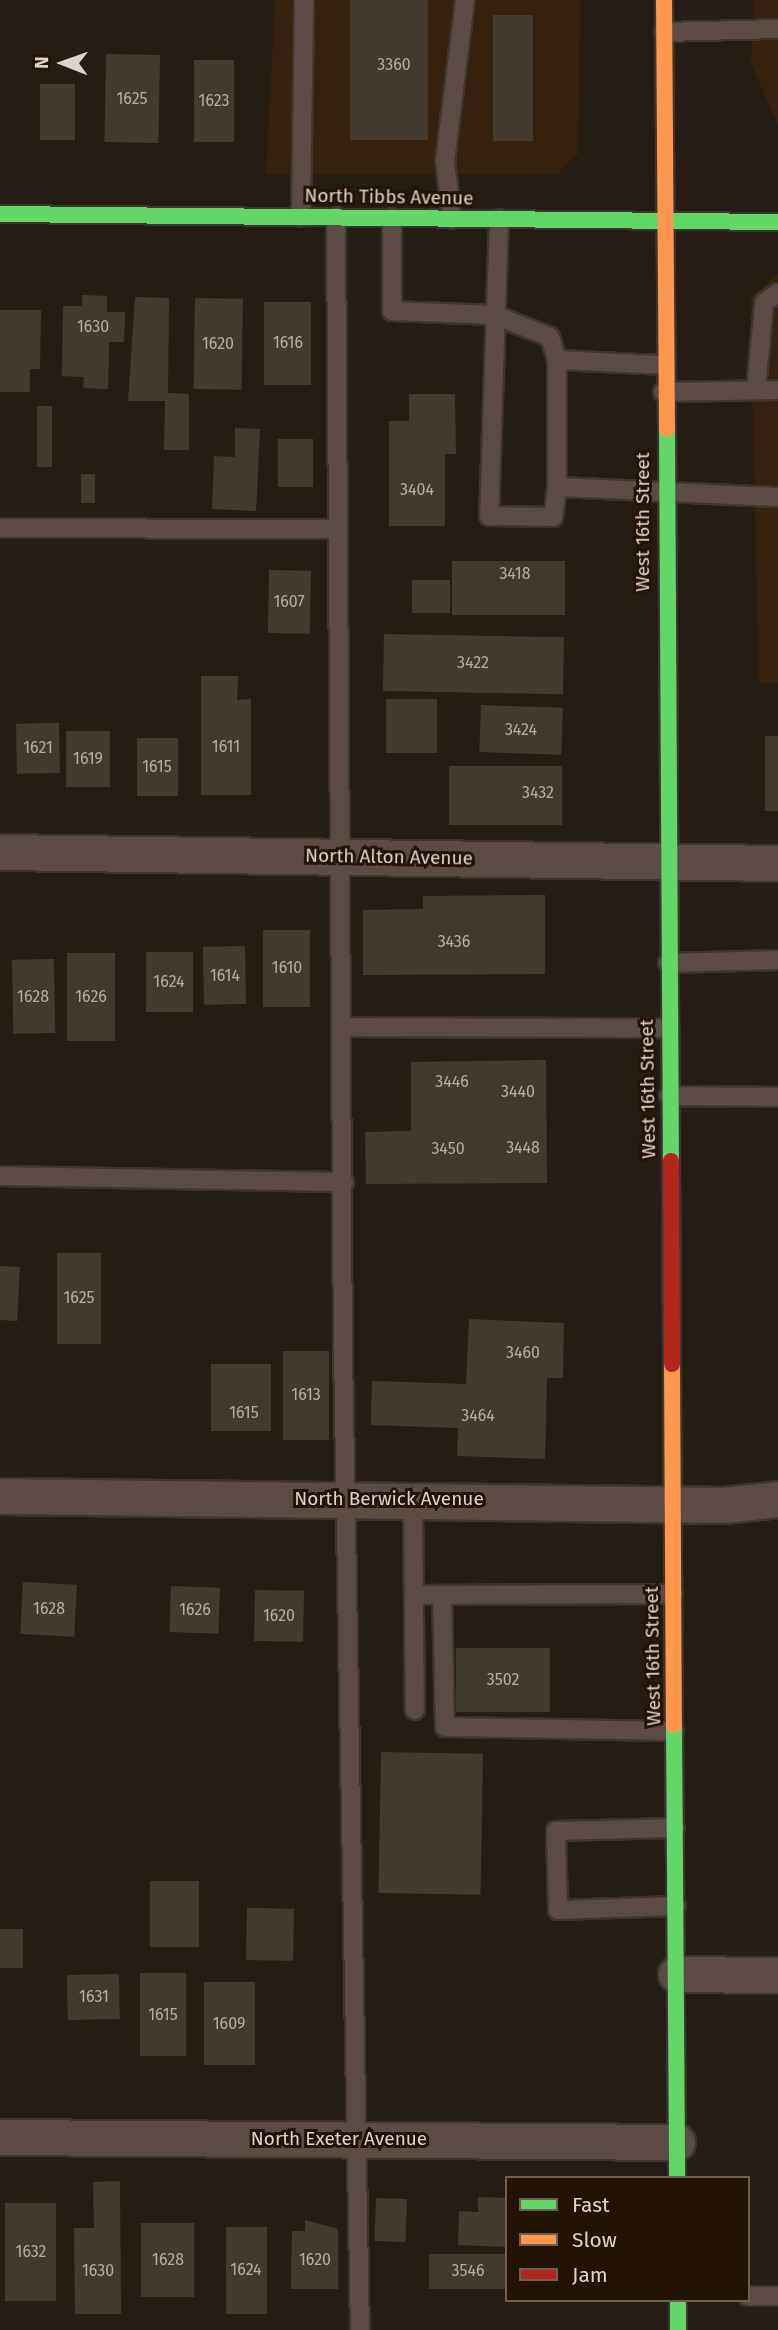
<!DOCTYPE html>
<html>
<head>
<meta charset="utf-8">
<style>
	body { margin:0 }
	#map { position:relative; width:778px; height:2330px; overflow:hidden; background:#251c14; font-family:"Fira Sans",sans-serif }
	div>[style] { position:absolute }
	.built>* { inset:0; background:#35210e }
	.building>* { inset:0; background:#433a2f; transform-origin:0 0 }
	.roads { filter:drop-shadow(2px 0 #3d362f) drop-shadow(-2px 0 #3d362f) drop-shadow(0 2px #3d362f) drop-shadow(0 -2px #3d362f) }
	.lane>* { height:18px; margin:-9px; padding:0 9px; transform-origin:9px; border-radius:9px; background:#5d4c46 }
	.street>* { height:35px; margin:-17.5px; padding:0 17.5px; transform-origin:17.5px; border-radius:17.5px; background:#5d4c46 }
	.fast>* { height:16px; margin:-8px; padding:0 8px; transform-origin:8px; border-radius:8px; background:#63d668 }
	.slow>* { height:16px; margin:-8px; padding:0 8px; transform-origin:8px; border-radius:8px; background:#ff974d }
	.jam>* { height:16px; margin:-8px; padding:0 8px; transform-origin:8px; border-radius:8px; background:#b3261e }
	span { translate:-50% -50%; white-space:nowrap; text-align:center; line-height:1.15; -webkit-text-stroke:6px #221304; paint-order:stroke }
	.number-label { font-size:16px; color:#b7ada3 }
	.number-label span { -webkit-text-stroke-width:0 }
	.street-label { font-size:19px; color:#ded3ca }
	.legend { position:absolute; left:505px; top:2176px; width:245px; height:126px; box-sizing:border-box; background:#221304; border:2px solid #6d6053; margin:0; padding:9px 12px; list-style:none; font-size:21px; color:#ded3ca }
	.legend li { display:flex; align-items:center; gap:14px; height:35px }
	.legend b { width:35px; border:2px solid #6d6053 }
	.north { position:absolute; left:28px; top:28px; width:70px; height:70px; -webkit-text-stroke:5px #221304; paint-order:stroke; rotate:271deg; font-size:19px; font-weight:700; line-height:28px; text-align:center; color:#ded3ca }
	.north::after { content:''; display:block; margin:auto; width:24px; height:32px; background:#ded3ca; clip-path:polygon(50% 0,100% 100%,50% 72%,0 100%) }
</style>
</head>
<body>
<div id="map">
	<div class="built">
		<div style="clip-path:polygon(275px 0,580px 0,578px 154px,557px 174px,266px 174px)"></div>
		<div style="clip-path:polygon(753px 0,778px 0,778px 125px,751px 64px)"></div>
		<div style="clip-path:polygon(778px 274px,778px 683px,759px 683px,750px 298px)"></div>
	</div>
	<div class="building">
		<div style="left:350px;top:0;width:78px;height:140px"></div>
		<div style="left:533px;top:15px;width:126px;height:40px;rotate:90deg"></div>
		<div style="left:106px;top:54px;width:54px;height:88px;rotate:1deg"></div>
		<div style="left:194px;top:60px;width:40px;height:82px"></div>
		<div style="left:40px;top:84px;width:35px;height:56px"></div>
		<div style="clip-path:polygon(82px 295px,107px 296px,107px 312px,125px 312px,124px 342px,109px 342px,108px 389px,83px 388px,84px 377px,62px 376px,63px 306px,82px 306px)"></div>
		<div style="clip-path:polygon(135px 297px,169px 298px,168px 393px,189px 394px,189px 450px,164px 450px,165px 401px,128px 401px)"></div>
		<div style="left:195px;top:298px;width:48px;height:91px;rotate:1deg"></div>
		<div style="left:264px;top:302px;width:47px;height:83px"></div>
		<div style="clip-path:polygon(0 310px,41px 310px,40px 369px,30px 369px,30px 392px,0 392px)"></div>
		<div style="clip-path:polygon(409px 394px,455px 394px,456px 454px,445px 454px,445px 526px,389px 526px,389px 421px,409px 421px)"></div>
		<div style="left:37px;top:406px;width:15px;height:61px"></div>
		<div style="clip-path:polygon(235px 428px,260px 429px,256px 511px,212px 509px,214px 456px,235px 457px)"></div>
		<div style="left:278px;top:439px;width:35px;height:48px"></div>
		<div style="left:81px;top:474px;width:14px;height:29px"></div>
		<div style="left:452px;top:561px;width:113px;height:54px"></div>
		<div style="left:269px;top:570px;width:42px;height:63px;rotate:1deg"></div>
		<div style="left:412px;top:580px;width:38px;height:33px"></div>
		<div style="left:384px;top:634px;width:180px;height:57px;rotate:1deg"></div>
		<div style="clip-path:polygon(201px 676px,238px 676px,237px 700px,251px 699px,251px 795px,201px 795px)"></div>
		<div style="left:386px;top:699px;width:51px;height:54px"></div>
		<div style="left:481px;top:705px;width:82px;height:47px;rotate:2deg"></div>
		<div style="left:59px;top:723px;width:50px;height:43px;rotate:89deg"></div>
		<div style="left:66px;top:731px;width:44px;height:56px"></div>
		<div style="left:765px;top:736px;width:13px;height:75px"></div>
		<div style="left:137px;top:738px;width:41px;height:58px"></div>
		<div style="left:449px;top:766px;width:113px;height:59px"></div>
		<div style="clip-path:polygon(545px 895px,545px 974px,363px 975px,363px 910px,423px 909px,423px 896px)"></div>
		<div style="left:263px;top:930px;width:47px;height:77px"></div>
		<div style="left:245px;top:946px;width:58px;height:42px;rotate:89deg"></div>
		<div style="left:146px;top:952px;width:47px;height:60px"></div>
		<div style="left:115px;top:953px;width:88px;height:48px;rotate:90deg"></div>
		<div style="left:54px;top:959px;width:74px;height:42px;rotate:89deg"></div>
		<div style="clip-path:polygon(546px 1060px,547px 1183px,366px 1184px,365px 1132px,411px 1131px,411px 1062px)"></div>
		<div style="left:57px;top:1253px;width:44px;height:91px"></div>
		<div style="left:0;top:1266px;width:20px;height:54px;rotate:3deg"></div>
		<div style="clip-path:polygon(469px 1319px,564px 1323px,563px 1378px,547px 1378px,545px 1459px,457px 1456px,458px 1428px,371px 1425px,372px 1381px,466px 1384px)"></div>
		<div style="left:283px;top:1351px;width:46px;height:89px"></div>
		<div style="left:211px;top:1364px;width:60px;height:67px"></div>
		<div style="left:23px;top:1582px;width:54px;height:52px;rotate:3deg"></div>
		<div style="left:171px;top:1586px;width:49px;height:46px;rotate:2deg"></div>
		<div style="left:255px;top:1590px;width:49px;height:51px;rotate:1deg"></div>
		<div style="left:456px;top:1648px;width:94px;height:64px"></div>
		<div style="left:381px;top:1752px;width:102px;height:141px;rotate:1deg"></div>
		<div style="left:150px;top:1881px;width:49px;height:66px"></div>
		<div style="left:247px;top:1908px;width:47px;height:52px;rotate:1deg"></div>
		<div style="left:0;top:1929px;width:23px;height:39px"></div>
		<div style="left:140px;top:1973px;width:46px;height:83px"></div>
		<div style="left:119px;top:1974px;width:45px;height:52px;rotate:89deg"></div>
		<div style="left:204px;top:1982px;width:51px;height:83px"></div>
		<div style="clip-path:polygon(120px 2181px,121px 2314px,75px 2314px,74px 2228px,94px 2228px,93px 2182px)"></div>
		<div style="clip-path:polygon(478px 2197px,507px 2198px,507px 2247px,458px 2245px,459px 2211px,478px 2212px)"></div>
		<div style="left:376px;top:2198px;width:31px;height:43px;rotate:2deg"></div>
		<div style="left:5px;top:2203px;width:51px;height:98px"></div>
		<div style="clip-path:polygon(305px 2220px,338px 2229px,338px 2289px,291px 2289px,292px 2231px,305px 2231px)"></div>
		<div style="left:141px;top:2223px;width:53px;height:74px"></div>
		<div style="left:226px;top:2227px;width:41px;height:87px"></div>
		<div style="left:429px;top:2254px;width:78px;height:35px"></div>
	</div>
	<div class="roads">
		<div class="lane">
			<div style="left:664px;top:32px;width:114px;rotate:-1.5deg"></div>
			<div style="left:301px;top:217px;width:217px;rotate:-89.2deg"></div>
			<div style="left:336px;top:217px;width:1134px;rotate:89.65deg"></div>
			<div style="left:343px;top:1351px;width:979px;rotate:89.01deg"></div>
			<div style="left:392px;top:218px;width:93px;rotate:90deg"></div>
			<div style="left:392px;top:311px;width:102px;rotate:2.2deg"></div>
			<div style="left:494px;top:315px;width:60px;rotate:21.4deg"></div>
			<div style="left:550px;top:337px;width:24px;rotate:73deg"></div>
			<div style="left:557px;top:360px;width:127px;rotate:90deg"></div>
			<div style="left:557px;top:487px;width:221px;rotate:2.6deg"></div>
			<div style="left:452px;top:219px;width:58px;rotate:-96.9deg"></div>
			<div style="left:445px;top:161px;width:162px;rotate:-82.9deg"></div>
			<div style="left:499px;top:219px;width:297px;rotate:91.9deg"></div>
			<div style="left:489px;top:516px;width:64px;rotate:0.9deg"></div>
			<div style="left:553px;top:517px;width:30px;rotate:-82deg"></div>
			<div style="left:557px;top:360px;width:105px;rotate:2.7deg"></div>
			<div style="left:756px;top:390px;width:87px;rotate:-84.7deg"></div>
			<div style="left:764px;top:303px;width:17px;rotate:-36deg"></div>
			<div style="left:663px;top:392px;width:115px;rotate:-1deg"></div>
			<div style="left:0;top:528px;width:335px;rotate:0.2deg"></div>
			<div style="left:668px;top:963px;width:110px;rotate:-1.6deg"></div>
			<div style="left:343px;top:1027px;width:325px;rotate:0.2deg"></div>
			<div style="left:669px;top:1096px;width:109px;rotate:0.5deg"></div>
			<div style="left:0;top:1176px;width:344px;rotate:1deg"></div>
			<div style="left:413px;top:1499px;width:211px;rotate:89.5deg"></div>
			<div style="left:414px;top:1595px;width:259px;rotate:-0.2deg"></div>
			<div style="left:442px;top:1595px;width:132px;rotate:88.7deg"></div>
			<div style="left:445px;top:1727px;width:229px;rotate:1deg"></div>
			<div style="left:675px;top:1828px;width:119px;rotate:178.6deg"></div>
			<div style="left:556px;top:1831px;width:79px;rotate:88.5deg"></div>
			<div style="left:558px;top:1910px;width:118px;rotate:-1.9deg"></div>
			<div style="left:748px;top:2296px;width:30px"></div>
		</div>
		<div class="street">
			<div style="left:0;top:852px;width:778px;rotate:0.81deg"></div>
			<div style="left:0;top:1496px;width:724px;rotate:0.71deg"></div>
			<div style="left:724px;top:1505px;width:54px;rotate:-6.3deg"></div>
			<div style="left:676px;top:1974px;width:102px;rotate:0.6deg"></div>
			<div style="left:0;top:2137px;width:677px;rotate:0.42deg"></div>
		</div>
		<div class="fast">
			<div style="left:0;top:214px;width:778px;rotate:0.59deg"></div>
			<div style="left:667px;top:429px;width:732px;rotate:89.69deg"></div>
			<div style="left:674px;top:1725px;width:453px;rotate:89.6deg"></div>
			<div style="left:678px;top:2300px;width:30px;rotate:90deg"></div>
		</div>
		<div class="slow">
			<div style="left:664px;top:0;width:429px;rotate:89.6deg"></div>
			<div style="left:672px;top:1364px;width:361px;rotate:89.7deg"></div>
		</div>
		<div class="jam">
			<div style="left:671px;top:1161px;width:203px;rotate:89.7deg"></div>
		</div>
	</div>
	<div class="number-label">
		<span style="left:394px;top:65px">3360</span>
		<span style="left:132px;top:99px">1625</span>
		<span style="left:214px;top:101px">1623</span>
		<span style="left:93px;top:327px">1630</span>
		<span style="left:288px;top:343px">1616</span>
		<span style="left:218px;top:344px">1620</span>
		<span style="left:417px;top:490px">3404</span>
		<span style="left:515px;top:574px">3418</span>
		<span style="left:289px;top:602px">1607</span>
		<span style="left:473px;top:663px">3422</span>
		<span style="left:521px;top:730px">3424</span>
		<span style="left:226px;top:747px">1611</span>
		<span style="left:38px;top:748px">1621</span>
		<span style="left:88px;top:759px">1619</span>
		<span style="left:157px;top:767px">1615</span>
		<span style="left:538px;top:793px">3432</span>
		<span style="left:454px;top:942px">3436</span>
		<span style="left:287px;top:968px">1610</span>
		<span style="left:225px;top:976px">1614</span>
		<span style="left:169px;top:982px">1624</span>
		<span style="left:33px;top:997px">1628</span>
		<span style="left:91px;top:997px">1626</span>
		<span style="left:452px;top:1082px">3446</span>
		<span style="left:518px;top:1092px">3440</span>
		<span style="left:523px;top:1148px">3448</span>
		<span style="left:448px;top:1149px">3450</span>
		<span style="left:79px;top:1298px">1625</span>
		<span style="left:523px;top:1353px">3460</span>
		<span style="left:306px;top:1395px">1613</span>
		<span style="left:244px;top:1413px">1615</span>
		<span style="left:478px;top:1416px">3464</span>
		<span style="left:49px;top:1609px">1628</span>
		<span style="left:195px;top:1610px">1626</span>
		<span style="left:279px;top:1616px">1620</span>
		<span style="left:503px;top:1680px">3502</span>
		<span style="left:94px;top:1997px">1631</span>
		<span style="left:163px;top:2015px">1615</span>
		<span style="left:229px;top:2024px">1609</span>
		<span style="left:31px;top:2252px">1632</span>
		<span style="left:168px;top:2260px">1628</span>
		<span style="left:315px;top:2260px">1620</span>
		<span style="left:246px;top:2270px">1624</span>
		<span style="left:98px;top:2271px">1630</span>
		<span style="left:468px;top:2271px">3546</span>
	</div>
	<div class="street-label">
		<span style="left:389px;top:197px;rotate:1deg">North Tibbs Avenue</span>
		<span style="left:643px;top:522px;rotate:-90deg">West 16th Street</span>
		<span style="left:389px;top:857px;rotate:1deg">North Alton Avenue</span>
		<span style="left:648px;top:1089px;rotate:-91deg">West 16th Street</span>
		<span style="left:389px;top:1499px">North Berwick Avenue</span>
		<span style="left:653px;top:1656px;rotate:-91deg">West 16th Street</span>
		<span style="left:339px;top:2139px">North Exeter Avenue</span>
	</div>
	<ul class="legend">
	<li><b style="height:9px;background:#63d668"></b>Fast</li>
	<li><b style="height:9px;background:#ff974d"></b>Slow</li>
	<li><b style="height:9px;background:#b3261e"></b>Jam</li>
	</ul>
	<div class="north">N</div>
</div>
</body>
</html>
